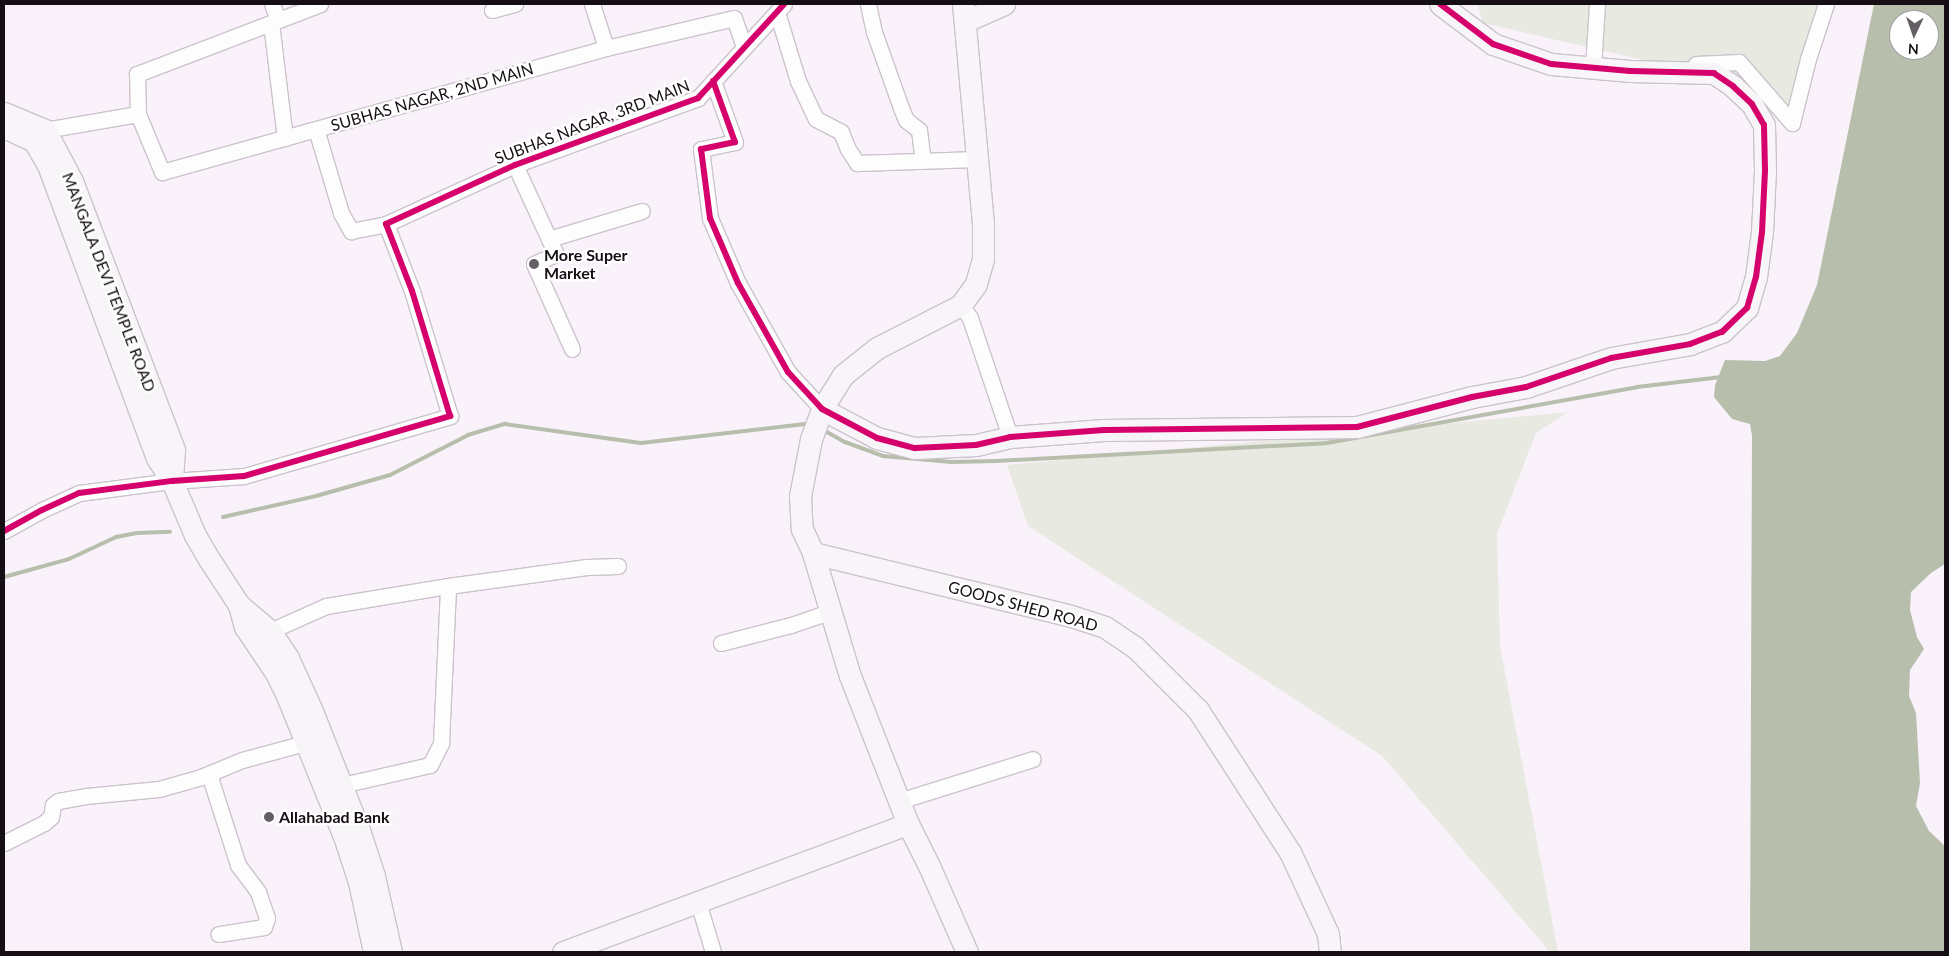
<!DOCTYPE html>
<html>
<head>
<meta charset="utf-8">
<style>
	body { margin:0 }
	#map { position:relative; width:1949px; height:956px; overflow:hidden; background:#faf2fa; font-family:Lato,sans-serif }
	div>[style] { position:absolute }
	.green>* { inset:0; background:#e8e9e1 }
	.water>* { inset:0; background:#b7beac }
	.stream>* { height:4px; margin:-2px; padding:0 2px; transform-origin:2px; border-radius:2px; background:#b7beac }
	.roads { filter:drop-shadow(1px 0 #cbc3cb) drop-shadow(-1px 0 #cbc3cb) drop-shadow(0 1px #cbc3cb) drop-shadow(0 -1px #cbc3cb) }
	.street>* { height:15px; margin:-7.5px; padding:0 7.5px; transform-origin:7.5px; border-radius:7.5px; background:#fefdfe }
	.secondary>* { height:21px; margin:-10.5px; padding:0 10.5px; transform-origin:10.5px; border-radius:10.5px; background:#f8f5f8 }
	.cycleway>* { height:6px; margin:-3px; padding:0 3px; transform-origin:3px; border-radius:3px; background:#d6006c }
	.dots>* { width:14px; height:14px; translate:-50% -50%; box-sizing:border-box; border:2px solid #fff; border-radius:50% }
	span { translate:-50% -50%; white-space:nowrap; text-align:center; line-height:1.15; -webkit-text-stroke:4.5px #fff; paint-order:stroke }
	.street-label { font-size:16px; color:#150e15 }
	.poi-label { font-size:16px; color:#150e15; font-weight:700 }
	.left { translate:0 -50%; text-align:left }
	.frame { position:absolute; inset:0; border:5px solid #150e15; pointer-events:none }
	.north { position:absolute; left:1889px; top:10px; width:50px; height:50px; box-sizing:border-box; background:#fff; border:1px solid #a19fa1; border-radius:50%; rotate:183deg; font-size:14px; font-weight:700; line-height:20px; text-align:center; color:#150e15 }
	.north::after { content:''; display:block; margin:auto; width:18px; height:22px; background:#655e65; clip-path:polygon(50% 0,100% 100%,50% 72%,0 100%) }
</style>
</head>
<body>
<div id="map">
	<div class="green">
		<div style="clip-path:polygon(1477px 4px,1822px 4px,1792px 123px,1759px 99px,1691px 71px,1483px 23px)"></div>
		<div style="clip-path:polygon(1568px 412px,1536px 433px,1497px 534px,1500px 646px,1558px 952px,1550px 952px,1382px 756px,1028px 526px,1007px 465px)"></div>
	</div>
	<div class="water">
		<div style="clip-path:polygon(evenodd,1874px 4px,1945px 4px,1945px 564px,1931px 573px,1911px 592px,1910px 610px,1917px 637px,1924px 649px,1910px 670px,1909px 696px,1916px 713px,1920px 783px,1916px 806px,1929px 831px,1945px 846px,1945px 952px,1750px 952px,1752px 436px,1750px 424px,1732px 419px,1714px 397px,1715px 385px,1725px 360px,1765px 361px,1780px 356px,1797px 333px,1817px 285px,1874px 4px,1899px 20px,1929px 20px,1929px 50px,1899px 50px,1899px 20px)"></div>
	</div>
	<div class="stream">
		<div style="left:825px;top:431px;width:23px;rotate:29deg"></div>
		<div style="left:845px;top:442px;width:40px;rotate:20.2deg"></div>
		<div style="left:883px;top:456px;width:69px;rotate:5deg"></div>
		<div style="left:952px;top:462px;width:45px;rotate:-1.3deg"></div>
		<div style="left:997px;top:461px;width:330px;rotate:-3.1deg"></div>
		<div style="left:1327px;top:443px;width:315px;rotate:-10.2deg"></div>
		<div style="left:1637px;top:387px;width:85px;rotate:-6.8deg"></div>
		<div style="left:223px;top:517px;width:95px;rotate:-12.7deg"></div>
		<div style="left:316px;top:496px;width:77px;rotate:-15.8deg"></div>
		<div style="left:390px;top:475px;width:88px;rotate:-27.1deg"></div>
		<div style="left:468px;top:435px;width:39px;rotate:-17deg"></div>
		<div style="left:505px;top:424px;width:137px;rotate:8deg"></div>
		<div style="left:641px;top:443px;width:165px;rotate:-6.6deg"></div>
		<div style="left:4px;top:577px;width:67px;rotate:-15.5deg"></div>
		<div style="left:69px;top:559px;width:52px;rotate:-25.1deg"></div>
		<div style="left:116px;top:537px;width:21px;rotate:-11deg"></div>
		<div style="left:137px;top:533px;width:33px;rotate:-2deg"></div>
	</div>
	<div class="roads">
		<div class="street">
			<div style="left:272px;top:4px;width:17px;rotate:69deg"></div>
			<div style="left:592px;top:4px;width:46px;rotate:72.3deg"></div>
			<div style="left:868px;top:4px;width:29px;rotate:78deg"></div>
			<div style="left:874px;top:32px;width:81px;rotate:70.4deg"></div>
			<div style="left:901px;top:108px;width:13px;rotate:67deg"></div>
			<div style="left:906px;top:120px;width:16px;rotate:38deg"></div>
			<div style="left:919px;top:130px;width:31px;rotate:83deg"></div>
			<div style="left:1597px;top:4px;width:63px;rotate:93.6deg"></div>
			<div style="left:1593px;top:67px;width:10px"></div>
			<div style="left:492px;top:10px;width:24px;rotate:-15deg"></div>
			<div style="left:777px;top:12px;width:72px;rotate:73.1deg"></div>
			<div style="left:798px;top:81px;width:42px;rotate:64.7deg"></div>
			<div style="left:816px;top:119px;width:28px;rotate:27deg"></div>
			<div style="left:841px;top:132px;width:18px;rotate:68deg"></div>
			<div style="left:848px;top:149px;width:17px;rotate:57deg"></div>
			<div style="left:857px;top:163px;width:120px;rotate:-1.9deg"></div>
			<div style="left:271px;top:23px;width:116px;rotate:83.1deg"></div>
			<div style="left:1696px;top:64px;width:43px;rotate:-2.7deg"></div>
			<div style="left:1739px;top:62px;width:81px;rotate:49deg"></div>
			<div style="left:713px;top:81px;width:65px;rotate:70.2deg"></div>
			<div style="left:735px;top:142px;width:35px;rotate:168deg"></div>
			<div style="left:701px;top:149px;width:70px;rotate:82.6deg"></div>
			<div style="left:710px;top:218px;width:71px;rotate:66.7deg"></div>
			<div style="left:738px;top:283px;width:102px;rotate:60.7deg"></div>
			<div style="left:788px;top:372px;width:50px;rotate:47.4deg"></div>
			<div style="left:138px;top:114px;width:63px;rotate:67.5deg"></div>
			<div style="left:162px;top:172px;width:461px;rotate:-15.6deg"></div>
			<div style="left:606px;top:48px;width:131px;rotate:-13.2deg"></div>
			<div style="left:734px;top:18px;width:31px;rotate:71deg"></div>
			<div style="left:1792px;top:123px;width:66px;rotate:-76deg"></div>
			<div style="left:1808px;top:59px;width:58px;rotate:-71.9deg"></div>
			<div style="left:316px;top:129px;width:88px;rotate:73.4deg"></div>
			<div style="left:341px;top:213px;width:21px;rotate:61deg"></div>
			<div style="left:351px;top:231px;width:36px;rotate:-11deg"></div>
			<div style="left:40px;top:136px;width:8px;rotate:-50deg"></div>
			<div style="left:45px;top:130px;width:94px;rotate:-9.8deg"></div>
			<div style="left:138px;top:114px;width:40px;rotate:-91.4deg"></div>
			<div style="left:137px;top:74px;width:196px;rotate:-20.9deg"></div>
			<div style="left:515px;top:165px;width:98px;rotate:65.3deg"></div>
			<div style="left:556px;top:254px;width:24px;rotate:156deg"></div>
			<div style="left:534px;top:264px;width:93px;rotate:65.9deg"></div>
			<div style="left:549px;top:239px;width:97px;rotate:-16.8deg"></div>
			<div style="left:961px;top:305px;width:16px;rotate:55deg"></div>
			<div style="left:970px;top:318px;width:126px;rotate:71.4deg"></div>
			<div style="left:4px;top:531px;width:43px;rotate:-28.9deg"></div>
			<div style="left:42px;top:510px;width:41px;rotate:-24.7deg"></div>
			<div style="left:79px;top:493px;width:94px;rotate:-7.4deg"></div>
			<div style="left:172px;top:481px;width:72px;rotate:-4deg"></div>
			<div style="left:244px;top:476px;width:215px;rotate:-16.2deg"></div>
			<div style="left:450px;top:416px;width:131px;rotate:-106.9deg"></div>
			<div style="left:412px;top:291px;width:72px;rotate:-111.2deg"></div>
			<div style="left:386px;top:224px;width:142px;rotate:-24.6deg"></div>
			<div style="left:515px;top:165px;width:195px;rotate:-20.1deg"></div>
			<div style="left:698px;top:98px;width:127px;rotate:-47.5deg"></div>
			<div style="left:270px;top:631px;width:61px;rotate:-24.1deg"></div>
			<div style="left:326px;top:606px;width:124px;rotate:-9.3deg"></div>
			<div style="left:448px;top:586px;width:140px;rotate:-7.8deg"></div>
			<div style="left:587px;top:567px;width:31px;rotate:-2deg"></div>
			<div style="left:721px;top:643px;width:72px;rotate:-14.4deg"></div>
			<div style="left:791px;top:625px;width:43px;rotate:-18.9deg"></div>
			<div style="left:209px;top:774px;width:96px;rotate:72.3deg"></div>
			<div style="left:238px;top:865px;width:34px;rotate:53deg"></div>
			<div style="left:258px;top:892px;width:28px;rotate:71deg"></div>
			<div style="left:267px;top:918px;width:9px;rotate:108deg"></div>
			<div style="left:264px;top:927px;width:46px;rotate:171.2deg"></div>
			<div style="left:342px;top:785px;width:90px;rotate:-12.8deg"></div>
			<div style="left:430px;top:765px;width:25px;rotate:-63deg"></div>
			<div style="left:441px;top:743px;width:157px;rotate:-87.4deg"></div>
			<div style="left:899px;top:801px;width:140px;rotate:-17.4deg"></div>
			<div style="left:4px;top:843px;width:45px;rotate:-26.6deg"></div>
			<div style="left:44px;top:823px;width:9px;rotate:-41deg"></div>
			<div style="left:51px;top:817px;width:12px;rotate:-81deg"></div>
			<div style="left:53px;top:805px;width:6px;rotate:-39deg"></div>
			<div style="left:58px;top:801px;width:28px;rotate:-10deg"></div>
			<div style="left:86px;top:796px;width:73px;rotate:-5.5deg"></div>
			<div style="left:159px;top:789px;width:44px;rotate:-15.9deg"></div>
			<div style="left:201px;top:777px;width:44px;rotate:-22.5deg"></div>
			<div style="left:242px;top:760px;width:65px;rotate:-15.1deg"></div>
			<div style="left:698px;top:902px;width:52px;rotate:73.3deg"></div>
		</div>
		<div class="secondary">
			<div style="left:963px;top:4px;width:220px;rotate:84.8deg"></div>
			<div style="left:983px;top:223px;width:36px;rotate:90deg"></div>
			<div style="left:983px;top:259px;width:26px;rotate:106deg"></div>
			<div style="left:976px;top:284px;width:26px;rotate:126deg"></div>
			<div style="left:961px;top:305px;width:94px;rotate:152.9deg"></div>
			<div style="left:877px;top:348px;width:43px;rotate:141.5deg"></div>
			<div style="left:843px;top:375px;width:40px;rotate:122deg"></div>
			<div style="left:822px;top:409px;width:32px;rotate:110deg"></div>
			<div style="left:811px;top:439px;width:58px;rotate:100.9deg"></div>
			<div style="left:800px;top:496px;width:33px;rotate:87deg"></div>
			<div style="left:802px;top:529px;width:26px;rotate:65deg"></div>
			<div style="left:813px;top:553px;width:128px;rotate:73.3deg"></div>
			<div style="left:850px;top:676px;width:159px;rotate:68.6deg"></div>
			<div style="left:908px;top:824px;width:49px;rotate:63.4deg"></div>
			<div style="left:930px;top:868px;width:92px;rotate:66.2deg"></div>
			<div style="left:966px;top:21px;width:42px;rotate:-24.1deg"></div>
			<div style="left:4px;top:113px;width:44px;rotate:22.5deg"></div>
			<div style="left:45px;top:130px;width:58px;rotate:62.1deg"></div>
			<div style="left:72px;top:181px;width:288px;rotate:69.2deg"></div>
			<div style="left:174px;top:450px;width:31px;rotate:94deg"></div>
			<div style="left:4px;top:127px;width:33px;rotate:25deg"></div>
			<div style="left:34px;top:141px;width:28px;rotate:60deg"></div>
			<div style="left:48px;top:165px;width:313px;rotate:69.6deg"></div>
			<div style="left:157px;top:458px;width:27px;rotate:57deg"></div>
			<div style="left:172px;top:481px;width:59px;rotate:66.9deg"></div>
			<div style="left:195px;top:535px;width:28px;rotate:60deg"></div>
			<div style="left:209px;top:559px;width:55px;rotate:56.9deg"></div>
			<div style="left:239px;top:605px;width:40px;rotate:40deg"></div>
			<div style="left:270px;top:631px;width:32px;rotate:56deg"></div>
			<div style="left:288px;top:658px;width:58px;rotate:65.6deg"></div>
			<div style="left:312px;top:711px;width:128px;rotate:68.4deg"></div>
			<div style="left:359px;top:830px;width:48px;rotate:71.9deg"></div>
			<div style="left:374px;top:876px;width:78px;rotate:77.4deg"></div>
			<div style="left:822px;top:409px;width:62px;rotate:27.8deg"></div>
			<div style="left:877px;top:438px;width:39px;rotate:15deg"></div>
			<div style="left:915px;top:448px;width:61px;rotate:-2.8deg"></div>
			<div style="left:976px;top:445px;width:35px;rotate:-13deg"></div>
			<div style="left:1010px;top:437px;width:94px;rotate:-4.3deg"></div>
			<div style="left:1104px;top:430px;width:253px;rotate:-0.7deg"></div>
			<div style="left:1357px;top:427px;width:119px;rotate:-14.6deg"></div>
			<div style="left:1472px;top:397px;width:55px;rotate:-10.5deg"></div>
			<div style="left:1526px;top:387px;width:90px;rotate:-18.8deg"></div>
			<div style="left:1611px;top:358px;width:80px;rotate:-10deg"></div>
			<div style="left:1690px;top:344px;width:34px;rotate:-21deg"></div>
			<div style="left:1722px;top:332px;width:35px;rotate:-44deg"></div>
			<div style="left:1747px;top:308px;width:32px;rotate:-74deg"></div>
			<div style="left:1756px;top:277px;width:45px;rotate:-82.4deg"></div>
			<div style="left:1762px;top:232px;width:62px;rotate:-87.2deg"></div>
			<div style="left:1765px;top:170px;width:45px;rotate:-91.3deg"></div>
			<div style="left:1764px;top:125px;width:24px;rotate:-120deg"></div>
			<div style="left:1752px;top:104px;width:26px;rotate:-137deg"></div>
			<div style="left:1733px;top:86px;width:23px;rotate:-146deg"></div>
			<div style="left:1714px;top:73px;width:84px;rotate:-178.6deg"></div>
			<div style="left:1630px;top:71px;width:79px;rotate:-174.9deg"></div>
			<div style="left:1551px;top:64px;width:61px;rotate:-161deg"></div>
			<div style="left:1493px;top:44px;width:66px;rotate:-143deg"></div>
			<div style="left:813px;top:553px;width:262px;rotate:13.7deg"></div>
			<div style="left:1068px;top:615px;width:39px;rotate:18deg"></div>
			<div style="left:1105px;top:627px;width:37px;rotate:34deg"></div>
			<div style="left:1136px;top:648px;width:88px;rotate:45deg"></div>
			<div style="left:1198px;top:710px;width:169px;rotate:57.1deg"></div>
			<div style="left:1290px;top:852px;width:90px;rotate:65.1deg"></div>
			<div style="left:1328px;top:934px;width:18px;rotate:84deg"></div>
			<div style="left:239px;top:605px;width:23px;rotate:75deg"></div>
			<div style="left:245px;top:627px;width:55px;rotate:56deg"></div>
			<div style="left:276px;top:673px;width:28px;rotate:64deg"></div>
			<div style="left:288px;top:698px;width:152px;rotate:68deg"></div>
			<div style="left:345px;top:839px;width:45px;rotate:72deg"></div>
			<div style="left:359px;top:882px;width:72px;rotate:77.9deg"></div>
			<div style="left:563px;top:952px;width:368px;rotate:-20.4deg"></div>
		</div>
	</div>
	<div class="cycleway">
		<div style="left:713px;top:81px;width:65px;rotate:70.2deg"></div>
		<div style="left:735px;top:142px;width:35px;rotate:168deg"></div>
		<div style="left:701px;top:149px;width:70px;rotate:82.6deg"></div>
		<div style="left:710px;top:218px;width:71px;rotate:66.7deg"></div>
		<div style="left:738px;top:283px;width:102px;rotate:60.7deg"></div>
		<div style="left:788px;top:372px;width:50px;rotate:47.4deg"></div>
		<div style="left:822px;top:409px;width:62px;rotate:27.8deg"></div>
		<div style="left:877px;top:438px;width:39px;rotate:15deg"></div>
		<div style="left:915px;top:448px;width:61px;rotate:-2.8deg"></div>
		<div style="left:976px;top:445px;width:35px;rotate:-13deg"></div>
		<div style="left:1010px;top:437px;width:94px;rotate:-4.3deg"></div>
		<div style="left:1104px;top:430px;width:253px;rotate:-0.7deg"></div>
		<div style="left:1357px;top:427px;width:119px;rotate:-14.6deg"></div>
		<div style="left:1472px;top:397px;width:55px;rotate:-10.5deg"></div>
		<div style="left:1526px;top:387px;width:90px;rotate:-18.8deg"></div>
		<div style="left:1611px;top:358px;width:80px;rotate:-10deg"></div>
		<div style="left:1690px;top:344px;width:34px;rotate:-21deg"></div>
		<div style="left:1722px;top:332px;width:35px;rotate:-44deg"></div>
		<div style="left:1747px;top:308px;width:32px;rotate:-74deg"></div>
		<div style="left:1756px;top:277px;width:45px;rotate:-82.4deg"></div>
		<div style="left:1762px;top:232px;width:62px;rotate:-87.2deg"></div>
		<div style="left:1765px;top:170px;width:45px;rotate:-91.3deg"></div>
		<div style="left:1764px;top:125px;width:24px;rotate:-120deg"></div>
		<div style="left:1752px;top:104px;width:26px;rotate:-137deg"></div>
		<div style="left:1733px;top:86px;width:23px;rotate:-146deg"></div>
		<div style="left:1714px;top:73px;width:84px;rotate:-178.6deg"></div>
		<div style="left:1630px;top:71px;width:79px;rotate:-174.9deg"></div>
		<div style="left:1551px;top:64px;width:61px;rotate:-161deg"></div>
		<div style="left:1493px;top:44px;width:66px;rotate:-143deg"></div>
		<div style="left:4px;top:531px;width:43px;rotate:-28.9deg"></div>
		<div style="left:42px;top:510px;width:41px;rotate:-24.7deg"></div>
		<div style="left:79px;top:493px;width:94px;rotate:-7.4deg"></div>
		<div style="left:172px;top:481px;width:72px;rotate:-4deg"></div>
		<div style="left:244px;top:476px;width:215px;rotate:-16.2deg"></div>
		<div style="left:450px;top:416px;width:131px;rotate:-106.9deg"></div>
		<div style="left:412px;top:291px;width:72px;rotate:-111.2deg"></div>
		<div style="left:386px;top:224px;width:142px;rotate:-24.6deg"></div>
		<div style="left:515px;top:165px;width:195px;rotate:-20.1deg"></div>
		<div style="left:698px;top:98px;width:127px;rotate:-47.5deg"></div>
	</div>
	<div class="dots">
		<div style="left:534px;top:264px;background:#655e65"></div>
		<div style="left:269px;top:817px;background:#655e65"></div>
	</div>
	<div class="street-label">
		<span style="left:432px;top:97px;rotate:-16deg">SUBHAS NAGAR, 2ND MAIN</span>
		<span style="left:592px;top:122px;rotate:-21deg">SUBHAS NAGAR, 3RD MAIN</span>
		<span style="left:109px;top:282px;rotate:69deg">MANGALA DEVI TEMPLE ROAD</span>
		<span style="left:1023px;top:606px;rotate:15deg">GOODS SHED ROAD</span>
	</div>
	<div class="poi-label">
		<span class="left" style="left:544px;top:264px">More Super<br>Market</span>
		<span class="left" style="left:279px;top:817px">Allahabad Bank</span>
	</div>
	<div class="frame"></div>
	<div class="north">N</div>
</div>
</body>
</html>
